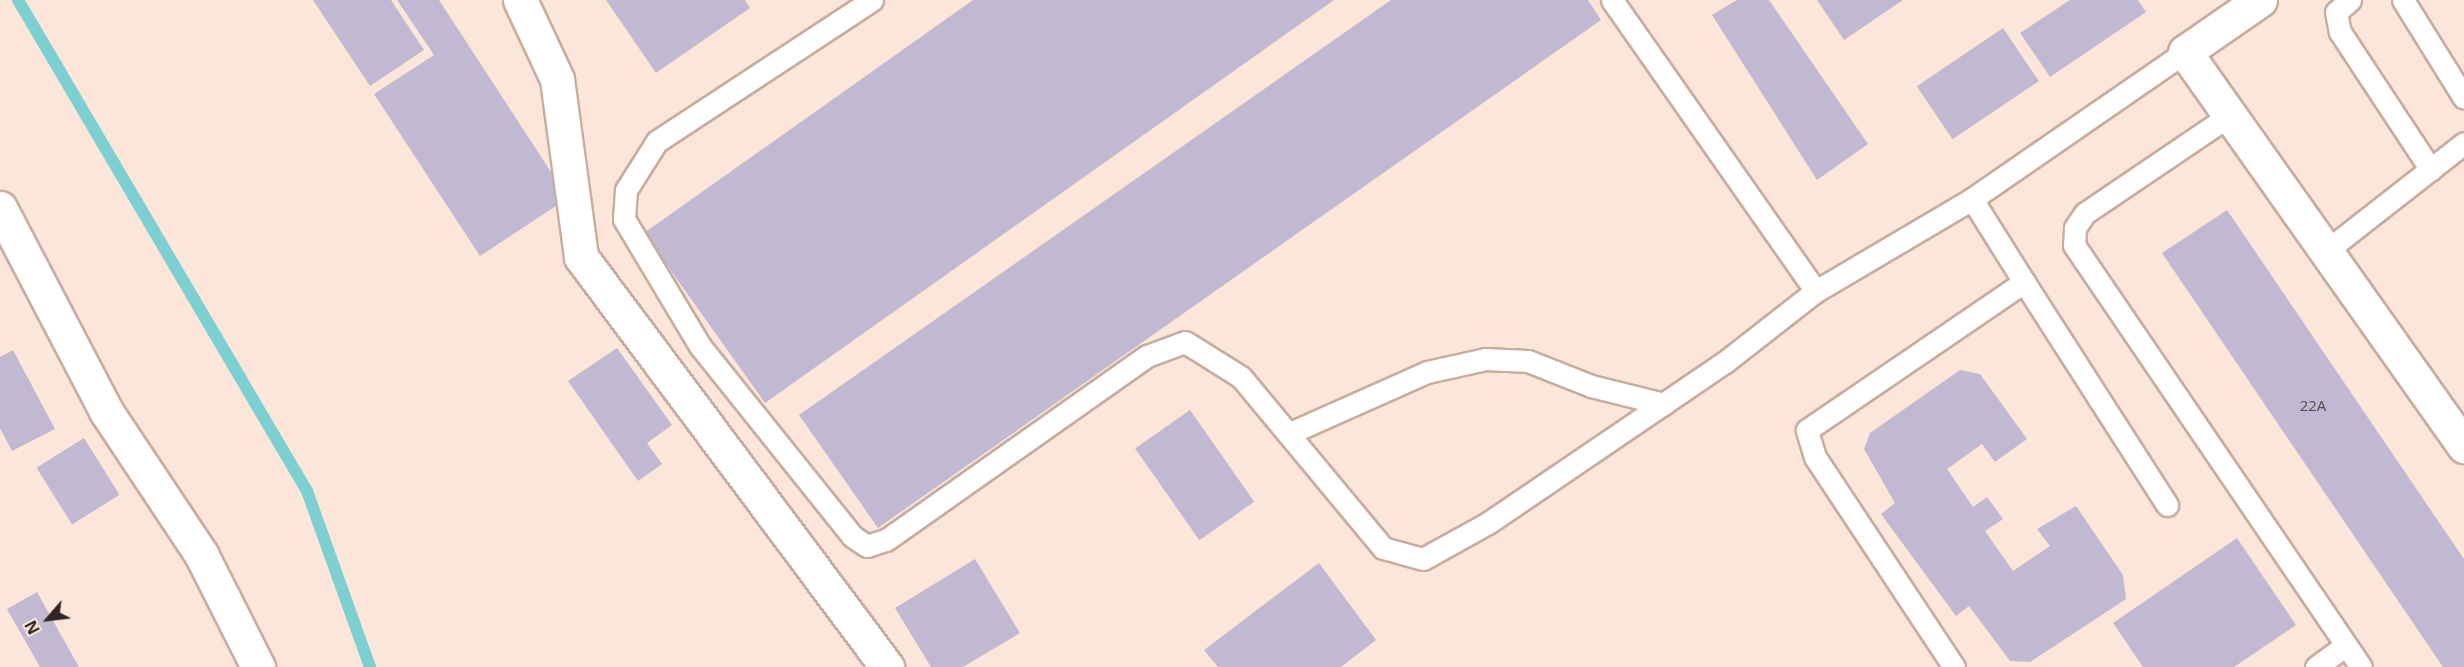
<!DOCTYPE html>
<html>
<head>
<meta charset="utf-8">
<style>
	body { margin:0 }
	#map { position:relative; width:2464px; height:667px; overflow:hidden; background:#fce6da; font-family:"Open Sans",sans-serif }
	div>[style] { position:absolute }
	.stream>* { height:12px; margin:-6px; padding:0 6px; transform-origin:6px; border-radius:6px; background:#7cd0d2 }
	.building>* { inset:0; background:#c1b9d2; transform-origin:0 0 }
	.roads { filter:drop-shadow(2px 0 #c7ad9f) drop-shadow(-2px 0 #c7ad9f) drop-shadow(0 2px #c7ad9f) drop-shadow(0 -2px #c7ad9f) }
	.lane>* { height:21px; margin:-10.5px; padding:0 10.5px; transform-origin:10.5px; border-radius:10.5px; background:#fff }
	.street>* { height:33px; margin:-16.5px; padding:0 16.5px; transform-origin:16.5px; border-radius:16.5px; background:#fff }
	span { translate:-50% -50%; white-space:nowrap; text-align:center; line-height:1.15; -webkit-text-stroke:5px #fce6da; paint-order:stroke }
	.number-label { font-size:15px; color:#544b4d }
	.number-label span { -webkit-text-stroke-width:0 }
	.north { position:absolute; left:18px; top:589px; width:60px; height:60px; -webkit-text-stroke:4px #fce6da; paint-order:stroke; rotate:242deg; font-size:16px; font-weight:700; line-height:24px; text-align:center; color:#302621 }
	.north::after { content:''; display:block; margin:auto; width:21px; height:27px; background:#302621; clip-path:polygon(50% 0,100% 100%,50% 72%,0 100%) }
</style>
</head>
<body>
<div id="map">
	<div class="stream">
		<div style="left:18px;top:0;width:570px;rotate:59.52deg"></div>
		<div style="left:307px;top:491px;width:187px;rotate:70.3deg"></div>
	</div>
	<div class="building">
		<div style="clip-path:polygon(313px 0,391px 0,424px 50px,370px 86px)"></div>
		<div style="clip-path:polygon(397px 0,439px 0,568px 198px,480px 256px,374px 94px,434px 55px)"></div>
		<div style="clip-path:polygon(606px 0,745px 0,750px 8px,656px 73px)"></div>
		<div style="clip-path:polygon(973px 0,1334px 0,765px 403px,644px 233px)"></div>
		<div style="clip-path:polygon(1391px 0,1588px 0,1601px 20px,878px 528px,799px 415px)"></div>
		<div style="clip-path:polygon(1737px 0,1769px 0,1868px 144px,1817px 180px,1712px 15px)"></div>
		<div style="clip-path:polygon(1817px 0,1903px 0,1844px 40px)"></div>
		<div style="clip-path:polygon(2070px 0,2138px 0,2146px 12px,2050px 77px,2020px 33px)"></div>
		<div style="left:2003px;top:28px;width:64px;height:104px;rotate:56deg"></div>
		<div style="clip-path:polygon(2227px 210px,2464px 559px,2464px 667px,2443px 667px,2162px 253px)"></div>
		<div style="clip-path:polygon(617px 348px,672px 425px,647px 443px,662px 464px,638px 481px,568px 381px)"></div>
		<div style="clip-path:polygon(13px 350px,55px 429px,12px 451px,0 428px,0 357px)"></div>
		<div style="clip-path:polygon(1960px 370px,1980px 374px,2027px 439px,1995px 462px,1982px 444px,1947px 469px,1973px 507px,1987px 497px,2003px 519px,1985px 531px,2013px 571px,2050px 546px,2037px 529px,2076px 506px,2123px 575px,2126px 599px,2030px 662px,2010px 661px,1969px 606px,1956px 616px,1881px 514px,1895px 503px,1864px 449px,1870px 433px)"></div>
		<div style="left:1190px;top:410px;width:112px;height:67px;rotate:55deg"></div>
		<div style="left:84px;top:438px;width:67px;height:56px;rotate:58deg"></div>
		<div style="clip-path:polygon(2237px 538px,2296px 625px,2234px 667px,2143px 667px,2113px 623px)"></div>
		<div style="clip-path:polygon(975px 559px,1020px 633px,963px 667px,931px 667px,895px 608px)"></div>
		<div style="clip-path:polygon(1319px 563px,1376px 640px,1341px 667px,1218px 667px,1204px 650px)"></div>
		<div style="clip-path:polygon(37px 592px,79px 667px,40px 667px,7px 609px)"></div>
	</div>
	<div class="roads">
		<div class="lane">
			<div style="left:872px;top:0;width:257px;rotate:146.7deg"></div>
			<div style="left:657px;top:141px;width:58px;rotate:122.3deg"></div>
			<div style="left:626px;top:190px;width:29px;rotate:94deg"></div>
			<div style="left:624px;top:219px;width:148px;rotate:59.1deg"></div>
			<div style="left:700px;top:346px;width:243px;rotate:51.3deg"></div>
			<div style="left:852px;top:536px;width:18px;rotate:34deg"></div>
			<div style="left:867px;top:546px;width:20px;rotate:-18deg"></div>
			<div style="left:886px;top:540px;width:319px;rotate:-35.2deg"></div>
			<div style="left:1147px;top:356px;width:40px;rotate:-20.2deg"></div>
			<div style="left:1185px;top:342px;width:66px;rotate:32deg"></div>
			<div style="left:1241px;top:377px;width:222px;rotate:50.3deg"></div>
			<div style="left:1383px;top:548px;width:41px;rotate:15.4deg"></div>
			<div style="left:1423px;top:559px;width:74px;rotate:-29deg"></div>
			<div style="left:1488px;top:523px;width:287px;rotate:-34.2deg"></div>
			<div style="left:1725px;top:362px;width:115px;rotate:-38deg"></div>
			<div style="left:1816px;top:291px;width:181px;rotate:-30.5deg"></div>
			<div style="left:1972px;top:199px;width:259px;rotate:-34.6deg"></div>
			<div style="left:1612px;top:0;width:355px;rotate:55deg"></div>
			<div style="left:2350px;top:0;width:18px;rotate:139deg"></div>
			<div style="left:2336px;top:12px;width:20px;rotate:79deg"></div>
			<div style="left:2340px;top:32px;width:165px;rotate:56.6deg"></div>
			<div style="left:2403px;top:0;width:115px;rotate:58.1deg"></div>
			<div style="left:2230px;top:115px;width:175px;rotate:145.9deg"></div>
			<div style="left:2085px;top:213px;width:18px;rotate:124deg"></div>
			<div style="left:2075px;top:228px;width:17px;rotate:93deg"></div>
			<div style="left:2074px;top:245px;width:510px;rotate:55.78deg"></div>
			<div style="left:1972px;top:199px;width:98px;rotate:57.9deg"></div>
			<div style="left:2326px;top:251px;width:175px;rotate:-38deg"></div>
			<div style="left:1290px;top:433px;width:150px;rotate:-24deg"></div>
			<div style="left:1427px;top:372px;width:59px;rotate:-12.6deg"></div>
			<div style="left:1485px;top:359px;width:43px;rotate:2.7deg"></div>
			<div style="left:1528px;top:361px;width:68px;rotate:21.6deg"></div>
			<div style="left:1591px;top:386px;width:75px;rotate:13.9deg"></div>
			<div style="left:1954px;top:667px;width:252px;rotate:-123.5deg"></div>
			<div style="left:1815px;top:457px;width:28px;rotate:-107deg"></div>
			<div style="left:1807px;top:430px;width:263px;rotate:-34.3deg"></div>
			<div style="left:2024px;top:282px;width:265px;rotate:57.3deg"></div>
			<div style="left:2316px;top:667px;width:37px;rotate:-36deg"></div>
		</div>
		<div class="street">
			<div style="left:520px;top:0;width:87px;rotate:64.9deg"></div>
			<div style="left:557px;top:79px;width:180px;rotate:82.3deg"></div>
			<div style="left:581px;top:257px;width:512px;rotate:53.26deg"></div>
			<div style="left:2260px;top:0;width:91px;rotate:145.3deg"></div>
			<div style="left:2185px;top:52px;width:483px;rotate:54.7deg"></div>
			<div style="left:0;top:208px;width:229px;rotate:62.4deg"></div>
			<div style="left:106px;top:411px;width:172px;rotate:56.4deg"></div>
			<div style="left:201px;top:554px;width:127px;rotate:63.2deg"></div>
		</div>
	</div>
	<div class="number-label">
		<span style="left:2313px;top:406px">22А</span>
	</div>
	<div class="north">N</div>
</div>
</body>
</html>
